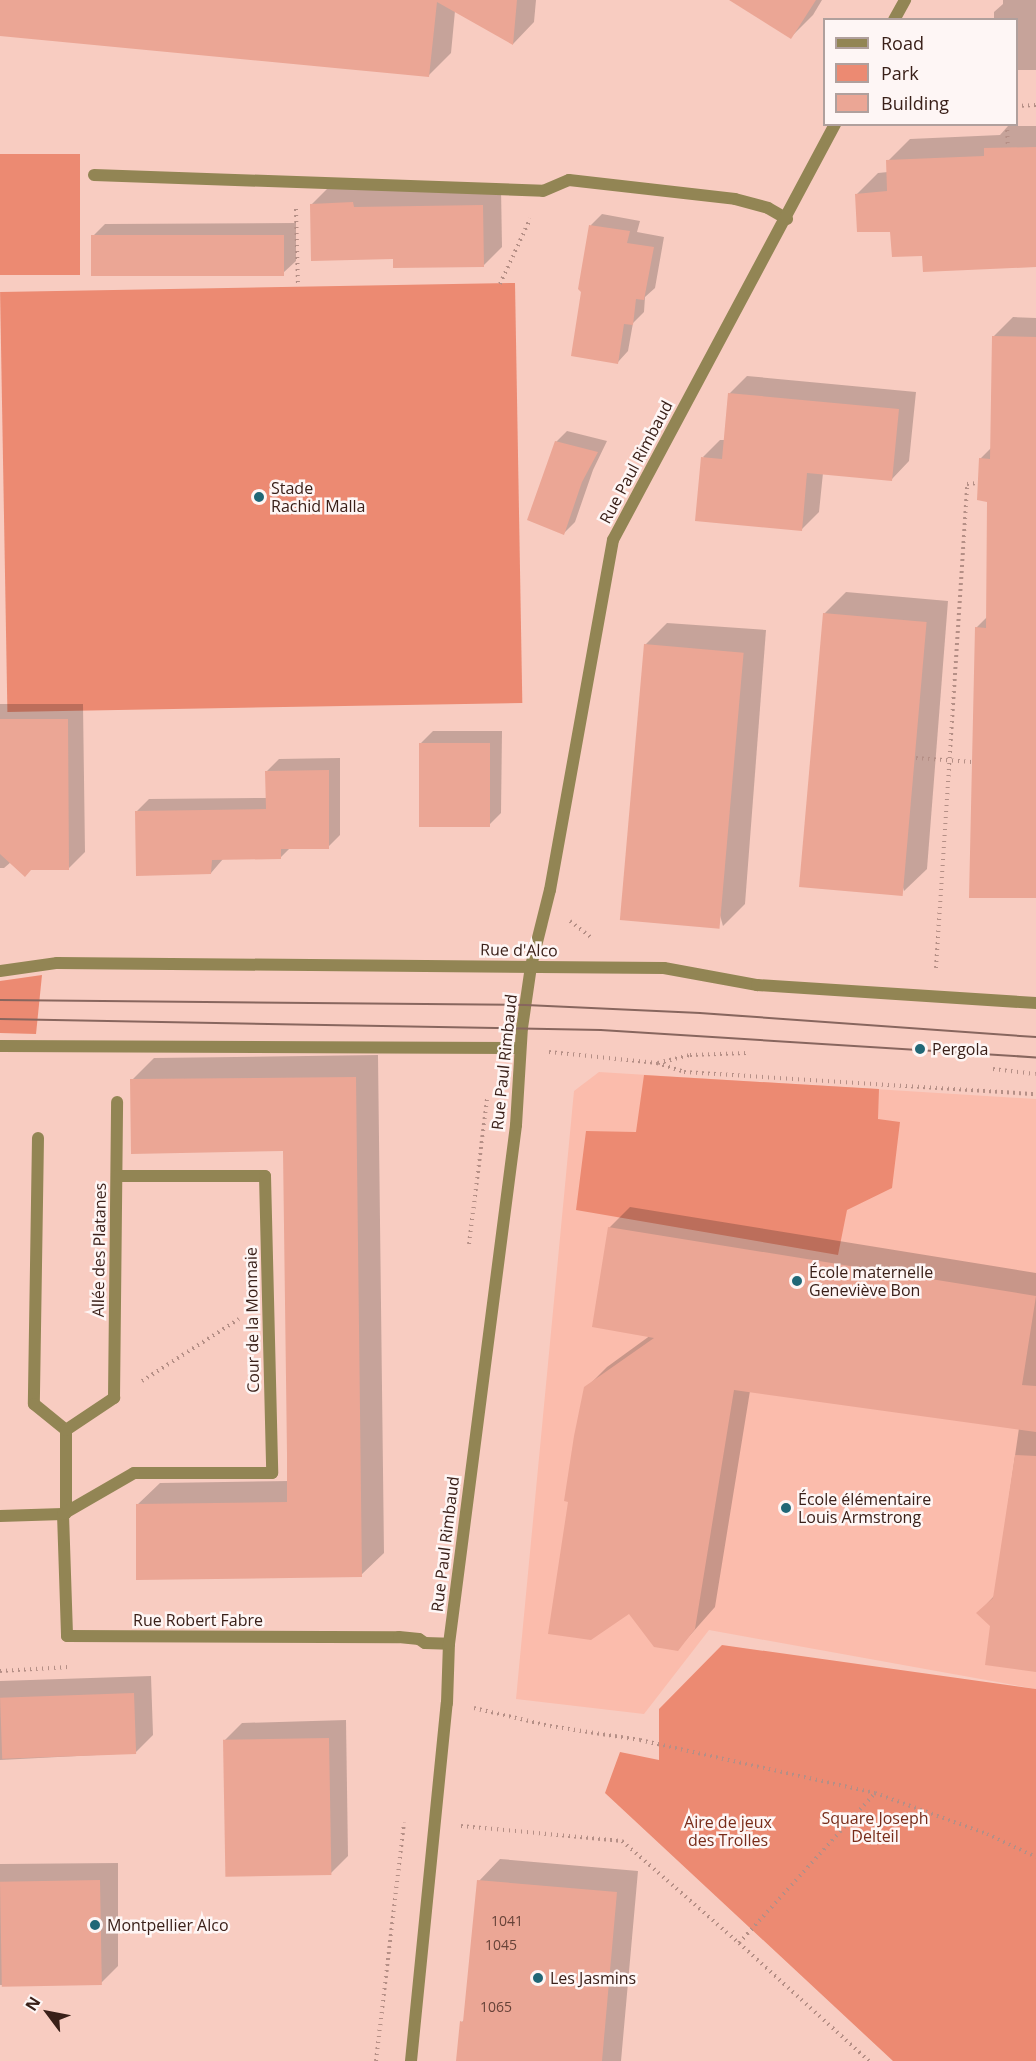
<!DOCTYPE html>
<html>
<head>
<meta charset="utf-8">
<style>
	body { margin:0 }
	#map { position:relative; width:1036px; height:2061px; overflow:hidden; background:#f8ccc1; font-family:"Open Sans",sans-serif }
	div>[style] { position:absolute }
	.built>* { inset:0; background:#fbbcac }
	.green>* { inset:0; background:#ec8a72; transform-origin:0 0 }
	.shadow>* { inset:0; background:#0003 }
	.building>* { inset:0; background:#eba695; transform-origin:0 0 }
	.path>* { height:4px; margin-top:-2px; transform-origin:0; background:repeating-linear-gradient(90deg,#b58f86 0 1.5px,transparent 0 6px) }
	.service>* { height:12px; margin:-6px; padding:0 6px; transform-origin:6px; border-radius:6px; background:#928554 }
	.pedestrian>* { height:12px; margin:-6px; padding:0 6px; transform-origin:6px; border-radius:6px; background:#928554 }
	.minor>* { height:12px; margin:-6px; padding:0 6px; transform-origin:6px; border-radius:6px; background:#928554 }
	.tertiary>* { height:12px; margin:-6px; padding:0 6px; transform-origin:6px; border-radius:6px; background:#928554 }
	.tram>* { height:1.5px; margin:-0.75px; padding:0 0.75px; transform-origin:0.75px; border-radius:0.75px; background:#88665e }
	.dots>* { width:16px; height:16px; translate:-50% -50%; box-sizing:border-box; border:3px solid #fef6f5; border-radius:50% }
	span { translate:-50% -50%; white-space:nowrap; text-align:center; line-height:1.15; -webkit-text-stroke:5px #fef6f5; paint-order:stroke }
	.number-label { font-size:14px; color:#664238 }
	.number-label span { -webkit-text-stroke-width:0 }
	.street-label { font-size:16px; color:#3a2019 }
	.poi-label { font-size:16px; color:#3a2019 }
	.left { translate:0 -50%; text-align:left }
	.park-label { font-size:16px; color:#782c1a }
	.legend { position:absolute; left:823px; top:18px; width:195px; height:108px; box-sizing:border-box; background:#fef6f5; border:2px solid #b0a09d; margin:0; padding:8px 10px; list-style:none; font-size:18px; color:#3a2019 }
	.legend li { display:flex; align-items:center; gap:12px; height:30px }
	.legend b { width:30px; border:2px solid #b0a09d }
	.north { position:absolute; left:18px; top:1983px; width:60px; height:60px; -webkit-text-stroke:4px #fef6f5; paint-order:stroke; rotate:302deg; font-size:16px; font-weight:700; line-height:24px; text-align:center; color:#3a2019 }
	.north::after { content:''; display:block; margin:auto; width:21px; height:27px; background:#3a2019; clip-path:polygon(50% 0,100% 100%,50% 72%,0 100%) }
</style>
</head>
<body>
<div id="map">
	<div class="built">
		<div style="clip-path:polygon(599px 1072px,1036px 1099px,1036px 1689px,709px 1630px,644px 1714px,516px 1699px,574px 1091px)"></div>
	</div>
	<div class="green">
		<div style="left:0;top:154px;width:80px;height:121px"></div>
		<div style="left:515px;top:283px;width:420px;height:515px;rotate:89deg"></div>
		<div style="clip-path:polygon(42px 975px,36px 1034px,0 1033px,0 981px)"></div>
		<div style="clip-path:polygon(644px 1075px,879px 1089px,878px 1119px,900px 1122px,892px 1188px,847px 1210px,838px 1255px,576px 1210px,586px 1131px,636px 1132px)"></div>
		<div style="clip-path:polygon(722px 1645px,1036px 1689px,1036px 2061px,893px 2061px,605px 1793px,620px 1752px,659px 1760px,659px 1709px)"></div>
	</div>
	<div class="shadow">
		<div style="clip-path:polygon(0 0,536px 0,534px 22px,513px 44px,455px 11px,451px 53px,429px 75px,0 35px)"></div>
		<div style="clip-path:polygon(732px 0,822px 0,813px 15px,791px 37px)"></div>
		<div style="clip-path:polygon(1003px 0,1036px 0,1036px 70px,1016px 70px,1016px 20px,994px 20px,994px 12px,1003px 4px)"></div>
		<div style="clip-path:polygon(1008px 126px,1036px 126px,1036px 265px,923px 255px,891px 231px,856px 195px,878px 173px,888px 172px,888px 161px,910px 139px,1000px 135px)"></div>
		<div style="clip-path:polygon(330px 186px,501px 188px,502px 247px,484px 265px,394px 258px,312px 204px)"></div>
		<div style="clip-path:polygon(602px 214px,640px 221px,637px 232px,664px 237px,655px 288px,645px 297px,644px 312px,633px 323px,628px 351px,618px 362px,591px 225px)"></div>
		<div style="clip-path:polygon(296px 223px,296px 261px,283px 273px,93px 236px,105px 224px)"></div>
		<div style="clip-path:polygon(1013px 317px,1036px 318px,1036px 897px,976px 628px,988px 616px,989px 500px,980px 459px,991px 448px,993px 337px)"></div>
		<div style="clip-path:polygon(747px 376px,916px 392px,909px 461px,892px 479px,823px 473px,819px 512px,801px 530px,703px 457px,720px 440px,725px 440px,729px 394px)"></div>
		<div style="clip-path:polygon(567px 431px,607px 441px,593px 470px,575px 522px,564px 533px,556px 442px)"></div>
		<div style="clip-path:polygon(846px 592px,948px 601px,927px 869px,904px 891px,824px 614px)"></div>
		<div style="clip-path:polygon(667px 623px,766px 630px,745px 904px,723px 926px,645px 645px)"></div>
		<div style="clip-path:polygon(0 704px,83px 704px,85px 852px,69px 868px,11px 862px,4px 868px,0 868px)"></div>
		<div style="clip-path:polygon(433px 731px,502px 731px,501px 813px,489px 825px,421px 743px)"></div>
		<div style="clip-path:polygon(340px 758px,340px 835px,328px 847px,290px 848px,280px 858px,223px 859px,211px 873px,137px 811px,149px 799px,267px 798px,267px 771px,279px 759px)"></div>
		<div style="clip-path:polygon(378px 1055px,384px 1553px,361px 1575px,137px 1505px,160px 1483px,289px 1481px,285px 1149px,132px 1080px,154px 1058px)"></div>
		<div style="clip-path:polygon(630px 1207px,1036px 1273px,1036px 1670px,978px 1613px,995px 1595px,1019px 1428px,750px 1391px,715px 1607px,677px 1650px,586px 1388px,607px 1367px,651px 1335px,609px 1228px)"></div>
		<div style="clip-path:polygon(151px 1676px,153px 1735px,135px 1753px,0 1760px,0 1681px)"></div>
		<div style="clip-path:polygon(346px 1720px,348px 1856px,330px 1874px,224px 1741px,242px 1723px)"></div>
		<div style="clip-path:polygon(500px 1859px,638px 1871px,621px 2061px,457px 2061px,462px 2022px,465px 2019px,479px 1881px)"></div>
		<div style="clip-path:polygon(118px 1863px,118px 1966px,100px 1984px,0 1985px,0 1864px)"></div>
	</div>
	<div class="building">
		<div style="clip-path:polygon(0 0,517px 0,513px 45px,437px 2px,429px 77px,0 36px)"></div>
		<div style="clip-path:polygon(729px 0,816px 0,791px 39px)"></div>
		<div style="clip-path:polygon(1036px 147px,1036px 267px,923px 272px,922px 256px,892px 257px,890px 232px,857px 232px,855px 194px,887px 191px,886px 160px,984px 156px,984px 148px)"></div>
		<div style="clip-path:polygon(353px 202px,354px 207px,483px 205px,484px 267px,393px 268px,393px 259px,311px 261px,310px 204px)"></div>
		<div style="clip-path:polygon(589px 225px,630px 231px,627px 243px,654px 247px,644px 300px,636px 299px,633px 325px,624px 324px,618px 364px,571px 356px,581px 292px,578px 289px)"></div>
		<div style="left:91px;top:235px;width:193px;height:41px"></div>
		<div style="clip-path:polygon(992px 336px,1036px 337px,1036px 898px,969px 898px,975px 627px,986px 628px,987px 502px,977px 500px,979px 458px,990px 459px)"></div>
		<div style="clip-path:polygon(728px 393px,899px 409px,892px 481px,807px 473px,802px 531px,695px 521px,701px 457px,722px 459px)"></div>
		<div style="clip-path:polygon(555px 441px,598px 452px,582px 482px,564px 535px,527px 520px)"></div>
		<div style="left:823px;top:613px;width:104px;height:275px;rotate:5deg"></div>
		<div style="left:644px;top:644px;width:100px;height:277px;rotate:5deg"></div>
		<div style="clip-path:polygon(0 719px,68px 719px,69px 870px,31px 870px,25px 877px,0 854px)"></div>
		<div style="left:419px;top:743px;width:71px;height:84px"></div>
		<div style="clip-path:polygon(329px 770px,329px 849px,281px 849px,281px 859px,212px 860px,211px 874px,136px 876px,135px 811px,266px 809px,265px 771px)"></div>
		<div style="clip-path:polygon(356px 1077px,362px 1577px,136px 1580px,136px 1504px,287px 1502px,287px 1454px,283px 1151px,131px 1154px,130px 1079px)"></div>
		<div style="clip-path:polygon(608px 1227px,1036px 1296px,1022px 1385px,1036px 1386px,1036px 1432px,734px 1390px,695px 1629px,678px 1651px,654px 1647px,629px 1614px,591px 1640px,548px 1634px,568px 1502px,564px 1501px,574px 1436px,584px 1387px,654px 1338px,592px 1327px)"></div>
		<div style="clip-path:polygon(1015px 1455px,1036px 1456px,1036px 1672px,985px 1665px,990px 1626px,976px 1613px,993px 1598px)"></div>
		<div style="left:134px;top:1693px;width:61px;height:134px;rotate:88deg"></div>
		<div style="left:329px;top:1738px;width:137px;height:106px;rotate:89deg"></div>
		<div style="left:100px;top:1880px;width:105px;height:100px;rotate:89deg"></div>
		<div style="clip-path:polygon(477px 1880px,617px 1892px,602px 2061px,456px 2061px,460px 2021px,463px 2022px)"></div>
	</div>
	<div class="path">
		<div style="left:1016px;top:106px;width:20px;rotate:-3deg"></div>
		<div style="left:1007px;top:124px;width:23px;rotate:88deg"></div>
		<div style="left:296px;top:209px;width:78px;rotate:88.5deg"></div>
		<div style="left:500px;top:284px;width:72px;rotate:-65.2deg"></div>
		<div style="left:916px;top:758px;width:56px;rotate:4.1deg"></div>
		<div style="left:570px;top:921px;width:28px;rotate:38deg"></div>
		<div style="left:936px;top:968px;width:485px;rotate:-86.3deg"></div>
		<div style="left:967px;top:484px;width:11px;rotate:-5deg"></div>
		<div style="left:549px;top:1052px;width:109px;rotate:5.8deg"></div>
		<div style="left:657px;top:1063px;width:28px;rotate:18deg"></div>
		<div style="left:684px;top:1072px;width:353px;rotate:3.6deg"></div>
		<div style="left:658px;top:1063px;width:33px;rotate:-14deg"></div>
		<div style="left:690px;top:1055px;width:57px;rotate:-2deg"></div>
		<div style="left:993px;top:1069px;width:43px;rotate:6.6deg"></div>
		<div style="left:469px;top:1244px;width:146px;rotate:-82.9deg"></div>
		<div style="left:142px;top:1381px;width:115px;rotate:-32.6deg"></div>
		<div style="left:0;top:1671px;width:68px;rotate:-3.4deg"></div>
		<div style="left:474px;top:1708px;width:78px;rotate:13.3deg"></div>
		<div style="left:550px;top:1726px;width:91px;rotate:8.8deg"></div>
		<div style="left:640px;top:1740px;width:241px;rotate:12.7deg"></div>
		<div style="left:875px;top:1793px;width:119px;rotate:20.1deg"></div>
		<div style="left:987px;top:1834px;width:54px;rotate:25.1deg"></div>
		<div style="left:461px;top:1826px;width:162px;rotate:5.3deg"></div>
		<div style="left:622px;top:1841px;width:155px;rotate:41.1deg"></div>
		<div style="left:376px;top:2061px;width:240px;rotate:-83.3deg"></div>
		<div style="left:869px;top:2061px;width:176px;rotate:-137.8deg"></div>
		<div style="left:739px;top:1943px;width:201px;rotate:-47.8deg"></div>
	</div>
	<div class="service">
		<div style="left:94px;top:175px;width:449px;rotate:2deg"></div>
		<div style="left:543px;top:191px;width:28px;rotate:-23deg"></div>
		<div style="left:569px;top:180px;width:167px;rotate:6.5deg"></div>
		<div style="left:735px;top:199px;width:34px;rotate:15deg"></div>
		<div style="left:768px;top:208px;width:22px;rotate:30deg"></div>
		<div style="left:38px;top:1138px;width:266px;rotate:90.9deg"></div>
		<div style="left:34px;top:1404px;width:41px;rotate:39.1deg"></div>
		<div style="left:66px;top:1513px;width:83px;rotate:-90deg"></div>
		<div style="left:66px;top:1430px;width:58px;rotate:-33.7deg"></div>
		<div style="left:114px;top:1398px;width:296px;rotate:-89.4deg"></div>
	</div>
	<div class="pedestrian">
		<div style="left:117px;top:1176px;width:148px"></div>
		<div style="left:265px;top:1176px;width:297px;rotate:88.6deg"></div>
		<div style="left:272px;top:1473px;width:138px;rotate:180deg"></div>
	</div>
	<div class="minor">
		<div style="left:894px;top:20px;width:23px;rotate:-61deg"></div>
		<div style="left:63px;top:1514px;width:122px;rotate:88.1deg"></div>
		<div style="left:67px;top:1636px;width:332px;rotate:0.2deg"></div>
		<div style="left:399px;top:1637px;width:20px;rotate:6deg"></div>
		<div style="left:419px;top:1639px;width:7px;rotate:34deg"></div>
		<div style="left:425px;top:1643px;width:24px;rotate:2deg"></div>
		<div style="left:0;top:1516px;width:63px;rotate:-1.8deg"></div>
		<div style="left:63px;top:1514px;width:82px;rotate:-30deg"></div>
		<div style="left:411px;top:2061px;width:360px;rotate:-84.3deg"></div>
		<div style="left:447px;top:1703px;width:59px;rotate:-88.1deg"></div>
		<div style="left:449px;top:1644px;width:523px;rotate:-82.64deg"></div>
		<div style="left:516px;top:1125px;width:97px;rotate:-86.5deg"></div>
		<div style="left:522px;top:1028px;width:63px;rotate:-81.7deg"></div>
		<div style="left:531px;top:966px;width:78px;rotate:-76deg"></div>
		<div style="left:550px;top:890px;width:356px;rotate:-79.8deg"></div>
		<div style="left:613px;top:540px;width:472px;rotate:-61.9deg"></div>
	</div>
	<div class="tertiary">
		<div style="left:0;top:971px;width:58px;rotate:-8deg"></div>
		<div style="left:57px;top:963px;width:607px;rotate:0.47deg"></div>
		<div style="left:664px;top:968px;width:95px;rotate:10.4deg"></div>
		<div style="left:757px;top:985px;width:280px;rotate:3.7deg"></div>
		<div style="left:0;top:1046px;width:519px;rotate:0.22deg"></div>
	</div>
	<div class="tram">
		<div style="left:0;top:1000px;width:526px;rotate:0.54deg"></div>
		<div style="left:526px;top:1005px;width:174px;rotate:2.6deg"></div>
		<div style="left:700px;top:1013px;width:337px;rotate:4.1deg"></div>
		<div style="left:0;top:1019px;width:601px;rotate:1.05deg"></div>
		<div style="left:601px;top:1030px;width:436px;rotate:3.6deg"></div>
	</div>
	<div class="dots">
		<div style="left:259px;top:497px;background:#216776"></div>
		<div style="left:920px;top:1049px;background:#216776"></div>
		<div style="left:797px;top:1281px;background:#216776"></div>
		<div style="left:786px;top:1508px;background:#216776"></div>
		<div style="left:95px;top:1925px;background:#216776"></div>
		<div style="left:538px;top:1978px;background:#216776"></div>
	</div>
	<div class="number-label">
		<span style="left:507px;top:1921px">1041</span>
		<span style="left:501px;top:1945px">1045</span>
		<span style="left:496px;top:2007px">1065</span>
	</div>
	<div class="street-label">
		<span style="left:636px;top:462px;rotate:-62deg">Rue Paul Rimbaud</span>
		<span style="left:519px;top:950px;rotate:1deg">Rue d'Alco</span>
		<span style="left:504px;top:1062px;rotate:-84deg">Rue Paul Rimbaud</span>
		<span style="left:99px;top:1250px;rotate:-89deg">Allée des Platanes</span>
		<span style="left:252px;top:1320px;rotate:-91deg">Cour de la Monnaie</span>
		<span style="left:445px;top:1544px;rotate:-83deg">Rue Paul Rimbaud</span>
		<span style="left:198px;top:1620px">Rue Robert Fabre</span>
	</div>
	<div class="poi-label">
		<span class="left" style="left:271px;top:497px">Stade<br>Rachid Malla</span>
		<span class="left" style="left:932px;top:1049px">Pergola</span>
		<span class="left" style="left:809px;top:1281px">École maternelle<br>Geneviève Bon</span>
		<span class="left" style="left:798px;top:1508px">École élémentaire<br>Louis Armstrong</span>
		<span class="left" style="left:107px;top:1925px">Montpellier Alco</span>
		<span class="left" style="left:550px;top:1978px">Les Jasmins</span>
	</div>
	<div class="park-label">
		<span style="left:875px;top:1827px">Square Joseph<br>Delteil</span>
		<span style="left:728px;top:1831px">Aire de jeux<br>des Trolles</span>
	</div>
	<ul class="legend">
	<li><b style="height:8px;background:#928554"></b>Road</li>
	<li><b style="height:16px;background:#ec8a72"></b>Park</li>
	<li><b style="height:16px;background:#eba695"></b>Building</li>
	</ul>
	<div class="north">N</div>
</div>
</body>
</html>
